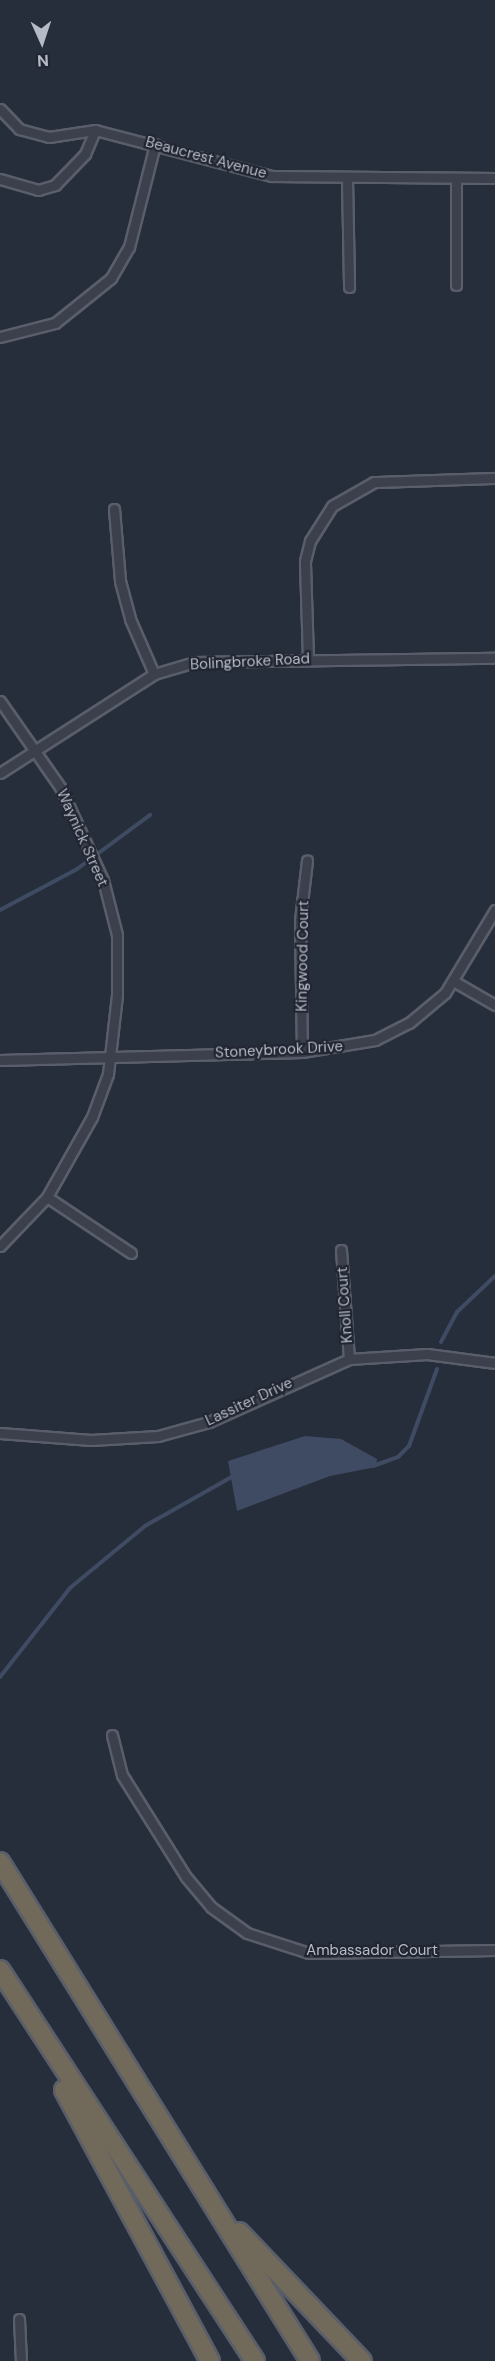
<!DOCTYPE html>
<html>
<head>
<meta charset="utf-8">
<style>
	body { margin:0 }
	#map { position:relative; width:495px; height:2361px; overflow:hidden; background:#272e3b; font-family:"DM Sans",sans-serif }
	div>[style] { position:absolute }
	.water>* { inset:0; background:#3f4b62 }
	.stream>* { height:4px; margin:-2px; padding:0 2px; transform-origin:2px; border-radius:2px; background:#3f4b62 }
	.roads { filter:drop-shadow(2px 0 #595e6a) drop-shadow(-2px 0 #595e6a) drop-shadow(0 2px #595e6a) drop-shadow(0 -2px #595e6a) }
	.minor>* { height:9px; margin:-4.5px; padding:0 4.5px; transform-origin:4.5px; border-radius:4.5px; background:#3b404c }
	.motorway>* { height:18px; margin:-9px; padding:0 9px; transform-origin:9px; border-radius:9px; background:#716959 }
	span { translate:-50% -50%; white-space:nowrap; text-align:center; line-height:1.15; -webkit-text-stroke:4.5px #202531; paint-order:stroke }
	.street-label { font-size:15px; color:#b6bcc7 }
	.north { position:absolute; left:12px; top:12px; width:60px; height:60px; -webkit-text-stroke:4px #202531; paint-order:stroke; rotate:177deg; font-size:16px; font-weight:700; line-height:24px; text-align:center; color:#b6bcc7 }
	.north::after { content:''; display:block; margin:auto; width:21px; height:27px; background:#b6bcc7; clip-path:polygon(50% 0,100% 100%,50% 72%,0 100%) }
</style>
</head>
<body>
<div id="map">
	<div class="water">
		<div style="clip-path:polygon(305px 1436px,341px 1439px,377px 1459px,376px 1467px,330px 1476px,237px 1511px,228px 1461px)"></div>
	</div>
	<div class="stream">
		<div style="left:0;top:910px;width:87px;rotate:-28deg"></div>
		<div style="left:77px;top:869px;width:91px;rotate:-36.5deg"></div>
		<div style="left:441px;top:1342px;width:34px;rotate:-62deg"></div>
		<div style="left:457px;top:1312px;width:52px;rotate:-43.5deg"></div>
		<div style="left:373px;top:1466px;width:27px;rotate:-20deg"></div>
		<div style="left:398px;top:1457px;width:16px;rotate:-45deg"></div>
		<div style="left:409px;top:1446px;width:82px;rotate:-70deg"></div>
		<div style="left:0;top:1677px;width:113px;rotate:-51.8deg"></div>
		<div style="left:70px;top:1588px;width:97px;rotate:-39.6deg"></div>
		<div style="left:145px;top:1526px;width:103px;rotate:-29.5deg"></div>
	</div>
	<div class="roads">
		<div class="minor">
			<div style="left:0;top:109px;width:28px;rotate:46deg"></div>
			<div style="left:19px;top:129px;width:31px;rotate:15deg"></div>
			<div style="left:49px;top:137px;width:47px;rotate:-8.7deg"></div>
			<div style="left:95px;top:130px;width:183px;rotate:14.6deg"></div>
			<div style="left:272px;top:176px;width:223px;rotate:0.5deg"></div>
			<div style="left:456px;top:178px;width:107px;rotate:90deg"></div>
			<div style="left:0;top:179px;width:40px;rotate:16deg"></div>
			<div style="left:38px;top:190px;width:18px;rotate:-16deg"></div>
			<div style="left:55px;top:185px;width:43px;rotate:-45.9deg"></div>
			<div style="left:85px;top:154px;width:26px;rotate:-67deg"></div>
			<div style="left:347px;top:179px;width:108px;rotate:88.9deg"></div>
			<div style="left:0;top:337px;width:57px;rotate:-14.3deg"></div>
			<div style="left:55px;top:323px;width:72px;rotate:-38.8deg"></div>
			<div style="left:111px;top:278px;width:36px;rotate:-60deg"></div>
			<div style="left:129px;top:247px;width:106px;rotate:-75.8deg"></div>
			<div style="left:114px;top:509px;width:72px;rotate:85.2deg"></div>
			<div style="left:120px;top:581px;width:39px;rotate:75deg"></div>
			<div style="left:130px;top:619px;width:60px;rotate:66.4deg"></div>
			<div style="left:308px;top:659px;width:98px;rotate:-91.8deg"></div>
			<div style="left:305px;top:561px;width:21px;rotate:-76deg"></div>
			<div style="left:310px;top:541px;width:41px;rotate:-57.8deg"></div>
			<div style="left:332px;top:506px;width:48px;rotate:-29.7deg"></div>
			<div style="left:374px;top:482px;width:121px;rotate:-1.9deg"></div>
			<div style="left:0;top:701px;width:105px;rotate:55.1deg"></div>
			<div style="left:60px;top:787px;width:102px;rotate:65.2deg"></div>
			<div style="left:103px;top:880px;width:57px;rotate:75.7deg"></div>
			<div style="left:117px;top:935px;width:60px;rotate:90deg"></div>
			<div style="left:117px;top:995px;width:80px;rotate:96.5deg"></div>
			<div style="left:108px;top:1074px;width:46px;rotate:110.4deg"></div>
			<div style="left:92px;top:1117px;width:92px;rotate:119.4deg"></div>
			<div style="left:47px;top:1197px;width:68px;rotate:133.8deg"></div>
			<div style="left:0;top:773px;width:183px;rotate:-32.7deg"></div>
			<div style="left:154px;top:674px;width:43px;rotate:-16.3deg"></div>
			<div style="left:195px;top:662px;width:300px;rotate:-0.8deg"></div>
			<div style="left:455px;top:982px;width:46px;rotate:29.9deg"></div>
			<div style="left:302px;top:1052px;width:132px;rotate:-90.9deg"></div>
			<div style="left:300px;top:920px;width:60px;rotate:-83.3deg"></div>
			<div style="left:0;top:1060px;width:302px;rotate:-1.5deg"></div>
			<div style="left:302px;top:1052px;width:74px;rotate:-9.3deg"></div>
			<div style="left:375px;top:1040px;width:38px;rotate:-27deg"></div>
			<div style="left:409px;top:1023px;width:47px;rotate:-39.8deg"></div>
			<div style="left:445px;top:993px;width:97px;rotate:-58.9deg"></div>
			<div style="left:47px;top:1197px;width:101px;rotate:33.7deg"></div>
			<div style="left:341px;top:1250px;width:109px;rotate:85.8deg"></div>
			<div style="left:0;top:1433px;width:91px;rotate:4.4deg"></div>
			<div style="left:91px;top:1440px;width:67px;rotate:-3.4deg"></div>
			<div style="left:158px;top:1436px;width:53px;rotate:-15.4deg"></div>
			<div style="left:209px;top:1422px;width:154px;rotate:-24.2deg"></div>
			<div style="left:349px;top:1359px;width:78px;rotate:-3.7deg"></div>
			<div style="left:427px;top:1354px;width:69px;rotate:7.5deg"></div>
			<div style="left:112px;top:1735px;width:41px;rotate:76deg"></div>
			<div style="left:122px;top:1775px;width:120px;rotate:57.9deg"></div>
			<div style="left:186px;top:1877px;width:39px;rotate:50deg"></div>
			<div style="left:211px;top:1907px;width:44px;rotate:35.8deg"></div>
			<div style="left:247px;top:1933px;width:65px;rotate:17.9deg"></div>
			<div style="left:309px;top:1953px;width:186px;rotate:-0.9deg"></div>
			<div style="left:19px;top:2319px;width:42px;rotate:87.3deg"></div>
		</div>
		<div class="motorway">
			<div style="left:0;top:1862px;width:587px;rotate:58.15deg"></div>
			<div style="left:0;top:1970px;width:467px;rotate:56.9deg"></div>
			<div style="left:64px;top:2090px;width:308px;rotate:61.7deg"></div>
			<div style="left:239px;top:2232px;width:178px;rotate:46.4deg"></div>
		</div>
	</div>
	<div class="street-label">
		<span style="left:206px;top:158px;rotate:15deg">Beaucrest Avenue</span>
		<span style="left:250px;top:662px;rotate:-3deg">Bolingbroke Road</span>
		<span style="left:82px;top:838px;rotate:66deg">Waynick Street</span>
		<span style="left:303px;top:956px;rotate:-89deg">Kingwood Court</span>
		<span style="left:279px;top:1050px;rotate:-3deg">Stoneybrook Drive</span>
		<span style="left:345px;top:1305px;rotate:-94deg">Knoll Court</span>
		<span style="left:249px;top:1402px;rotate:-25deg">Lassiter Drive</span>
		<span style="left:372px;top:1951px">Ambassador Court</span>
	</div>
	<div class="north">N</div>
</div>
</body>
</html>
